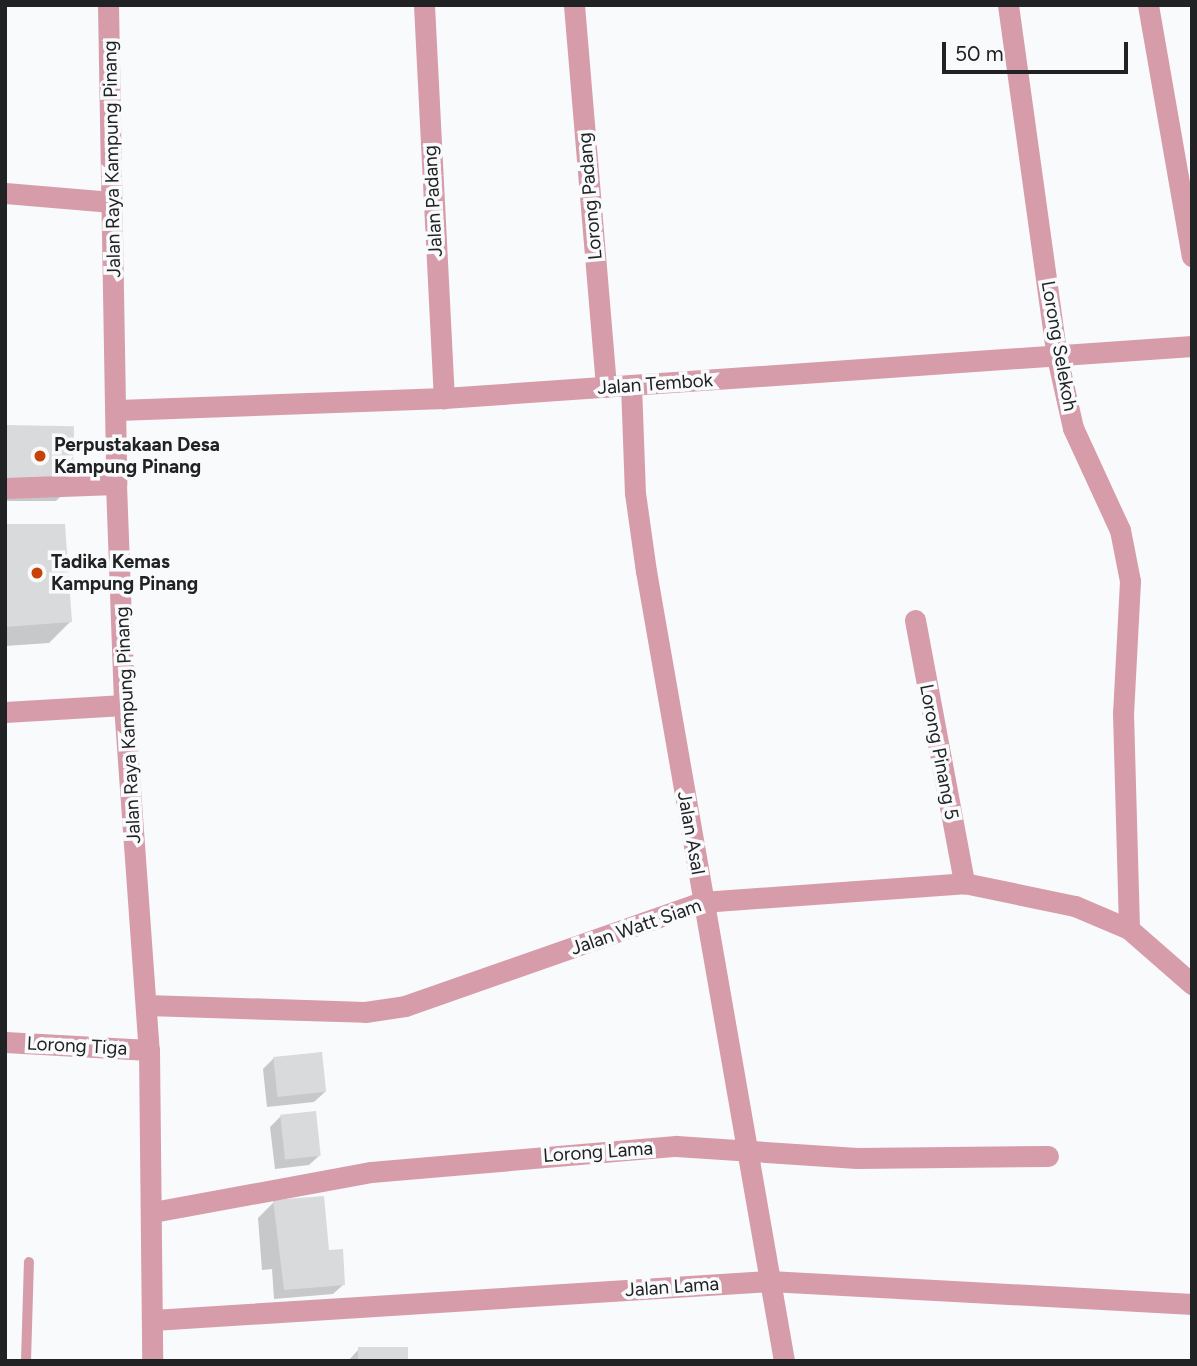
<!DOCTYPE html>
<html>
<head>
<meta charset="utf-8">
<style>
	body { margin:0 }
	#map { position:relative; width:1197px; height:1366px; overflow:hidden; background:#f8fafc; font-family:Figtree,sans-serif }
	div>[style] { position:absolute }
	.shadow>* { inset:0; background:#0003 }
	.building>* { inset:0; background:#d8dadc; transform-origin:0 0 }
	.lane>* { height:10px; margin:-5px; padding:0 5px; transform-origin:5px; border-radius:5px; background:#d69ca9 }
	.street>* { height:21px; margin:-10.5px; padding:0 10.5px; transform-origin:10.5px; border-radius:10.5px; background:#d69ca9 }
	.dots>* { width:19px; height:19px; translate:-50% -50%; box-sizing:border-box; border:4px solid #f8fafc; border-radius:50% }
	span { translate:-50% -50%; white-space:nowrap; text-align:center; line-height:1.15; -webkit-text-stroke:7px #f8fafc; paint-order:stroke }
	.street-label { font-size:19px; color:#212223 }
	.poi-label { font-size:19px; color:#212223; font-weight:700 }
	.left { translate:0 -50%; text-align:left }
	.frame { position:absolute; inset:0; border:7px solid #212223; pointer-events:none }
	.scale { position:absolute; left:942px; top:42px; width:186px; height:32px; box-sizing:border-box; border:4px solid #212223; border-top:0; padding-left:9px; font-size:21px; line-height:24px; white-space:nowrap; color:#212223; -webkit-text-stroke:5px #f8fafc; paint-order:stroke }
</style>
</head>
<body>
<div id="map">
	<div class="shadow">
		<div style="clip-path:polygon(5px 425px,72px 486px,56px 501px,5px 501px)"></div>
		<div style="clip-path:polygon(5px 526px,70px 622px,49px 643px,5px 646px)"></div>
		<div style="clip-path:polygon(274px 1058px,325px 1092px,314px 1102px,267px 1107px,263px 1069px)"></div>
		<div style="clip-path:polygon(281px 1116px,320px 1155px,309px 1165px,275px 1169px,270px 1127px)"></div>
		<div style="clip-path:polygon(274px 1202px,344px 1284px,333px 1294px,274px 1299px,272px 1269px,262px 1270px,258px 1218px)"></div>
		<div style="clip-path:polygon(359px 1349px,407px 1361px,348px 1361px)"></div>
	</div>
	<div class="building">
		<div style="left:5px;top:425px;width:69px;height:63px;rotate:1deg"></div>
		<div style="clip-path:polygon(5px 524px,65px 524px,72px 622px,5px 627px)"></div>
		<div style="left:322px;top:1052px;width:40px;height:49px;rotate:84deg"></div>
		<div style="left:316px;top:1111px;width:45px;height:36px;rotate:84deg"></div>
		<div style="clip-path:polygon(324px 1196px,329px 1250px,343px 1249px,345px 1285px,284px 1290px,273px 1200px)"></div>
		<div style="left:358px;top:1347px;width:50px;height:14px"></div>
	</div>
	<div class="lane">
		<div style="left:26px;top:1361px;width:99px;rotate:-88.3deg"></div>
	</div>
	<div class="street">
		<div style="left:108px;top:5px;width:479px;rotate:89deg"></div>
		<div style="left:116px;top:484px;width:221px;rotate:87.9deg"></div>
		<div style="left:124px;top:705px;width:346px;rotate:85.9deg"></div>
		<div style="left:149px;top:1050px;width:311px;rotate:89.4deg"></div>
		<div style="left:424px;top:5px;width:394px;rotate:87.1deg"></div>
		<div style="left:574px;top:5px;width:383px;rotate:85.2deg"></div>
		<div style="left:1008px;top:5px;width:355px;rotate:82.1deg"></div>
		<div style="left:1057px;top:357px;width:73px;rotate:77.3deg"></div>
		<div style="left:1073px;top:428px;width:112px;rotate:65.3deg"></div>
		<div style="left:1120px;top:530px;width:52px;rotate:78.9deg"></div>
		<div style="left:1130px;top:581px;width:132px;rotate:93deg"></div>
		<div style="left:1123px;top:713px;width:216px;rotate:88.4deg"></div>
		<div style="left:1148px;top:5px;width:255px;rotate:80.1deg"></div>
		<div style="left:5px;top:193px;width:107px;rotate:4.8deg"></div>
		<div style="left:631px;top:385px;width:108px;rotate:87.9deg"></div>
		<div style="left:635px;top:493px;width:79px;rotate:82deg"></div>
		<div style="left:646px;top:571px;width:802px;rotate:80.09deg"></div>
		<div style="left:118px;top:410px;width:326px;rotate:-2.1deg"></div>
		<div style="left:444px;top:398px;width:750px;rotate:-3.98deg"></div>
		<div style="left:5px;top:488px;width:111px;rotate:-2.1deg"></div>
		<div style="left:915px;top:620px;width:268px;rotate:79.4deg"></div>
		<div style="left:5px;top:712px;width:119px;rotate:-3.4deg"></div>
		<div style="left:146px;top:1005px;width:219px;rotate:1.8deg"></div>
		<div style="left:365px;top:1012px;width:40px;rotate:-8.5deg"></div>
		<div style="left:405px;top:1006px;width:315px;rotate:-19.3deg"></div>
		<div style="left:702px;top:902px;width:263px;rotate:-4.1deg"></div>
		<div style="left:964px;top:883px;width:113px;rotate:11.7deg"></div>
		<div style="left:1075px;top:906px;width:59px;rotate:23.1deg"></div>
		<div style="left:1129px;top:929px;width:84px;rotate:41.1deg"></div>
		<div style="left:5px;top:1042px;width:144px;rotate:3.2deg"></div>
		<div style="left:153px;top:1212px;width:222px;rotate:-10.4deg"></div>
		<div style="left:371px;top:1172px;width:306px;rotate:-4.9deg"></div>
		<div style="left:676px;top:1146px;width:181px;rotate:3.8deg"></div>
		<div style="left:857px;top:1158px;width:191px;rotate:-0.6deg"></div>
		<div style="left:153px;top:1320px;width:617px;rotate:-3.62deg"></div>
		<div style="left:769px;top:1281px;width:424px;rotate:3.1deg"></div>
	</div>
	<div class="dots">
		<div style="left:40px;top:456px;background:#c84208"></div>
		<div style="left:37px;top:573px;background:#c84208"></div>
	</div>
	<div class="street-label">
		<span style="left:112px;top:159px;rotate:-91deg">Jalan Raya Kampung Pinang</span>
		<span style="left:590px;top:196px;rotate:-95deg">Lorong Padang</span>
		<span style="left:433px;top:201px;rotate:-93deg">Jalan Padang</span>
		<span style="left:1059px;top:346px;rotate:80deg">Lorong Selekoh</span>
		<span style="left:655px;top:384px;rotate:-4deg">Jalan Tembok</span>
		<span style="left:128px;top:725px;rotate:-93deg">Jalan Raya Kampung Pinang</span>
		<span style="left:939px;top:752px;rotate:79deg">Lorong Pinang 5</span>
		<span style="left:691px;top:833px;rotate:80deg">Jalan Asal</span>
		<span style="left:636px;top:927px;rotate:-19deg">Jalan Watt Siam</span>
		<span style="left:77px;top:1046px;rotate:3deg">Lorong Tiga</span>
		<span style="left:598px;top:1152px;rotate:-4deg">Lorong Lama</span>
		<span style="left:672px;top:1287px;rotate:-4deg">Jalan Lama</span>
	</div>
	<div class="poi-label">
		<span class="left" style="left:54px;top:456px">Perpustakaan Desa<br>Kampung Pinang</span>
		<span class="left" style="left:51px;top:573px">Tadika Kemas<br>Kampung Pinang</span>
	</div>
	<div class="frame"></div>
	<div class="scale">50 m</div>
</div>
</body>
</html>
